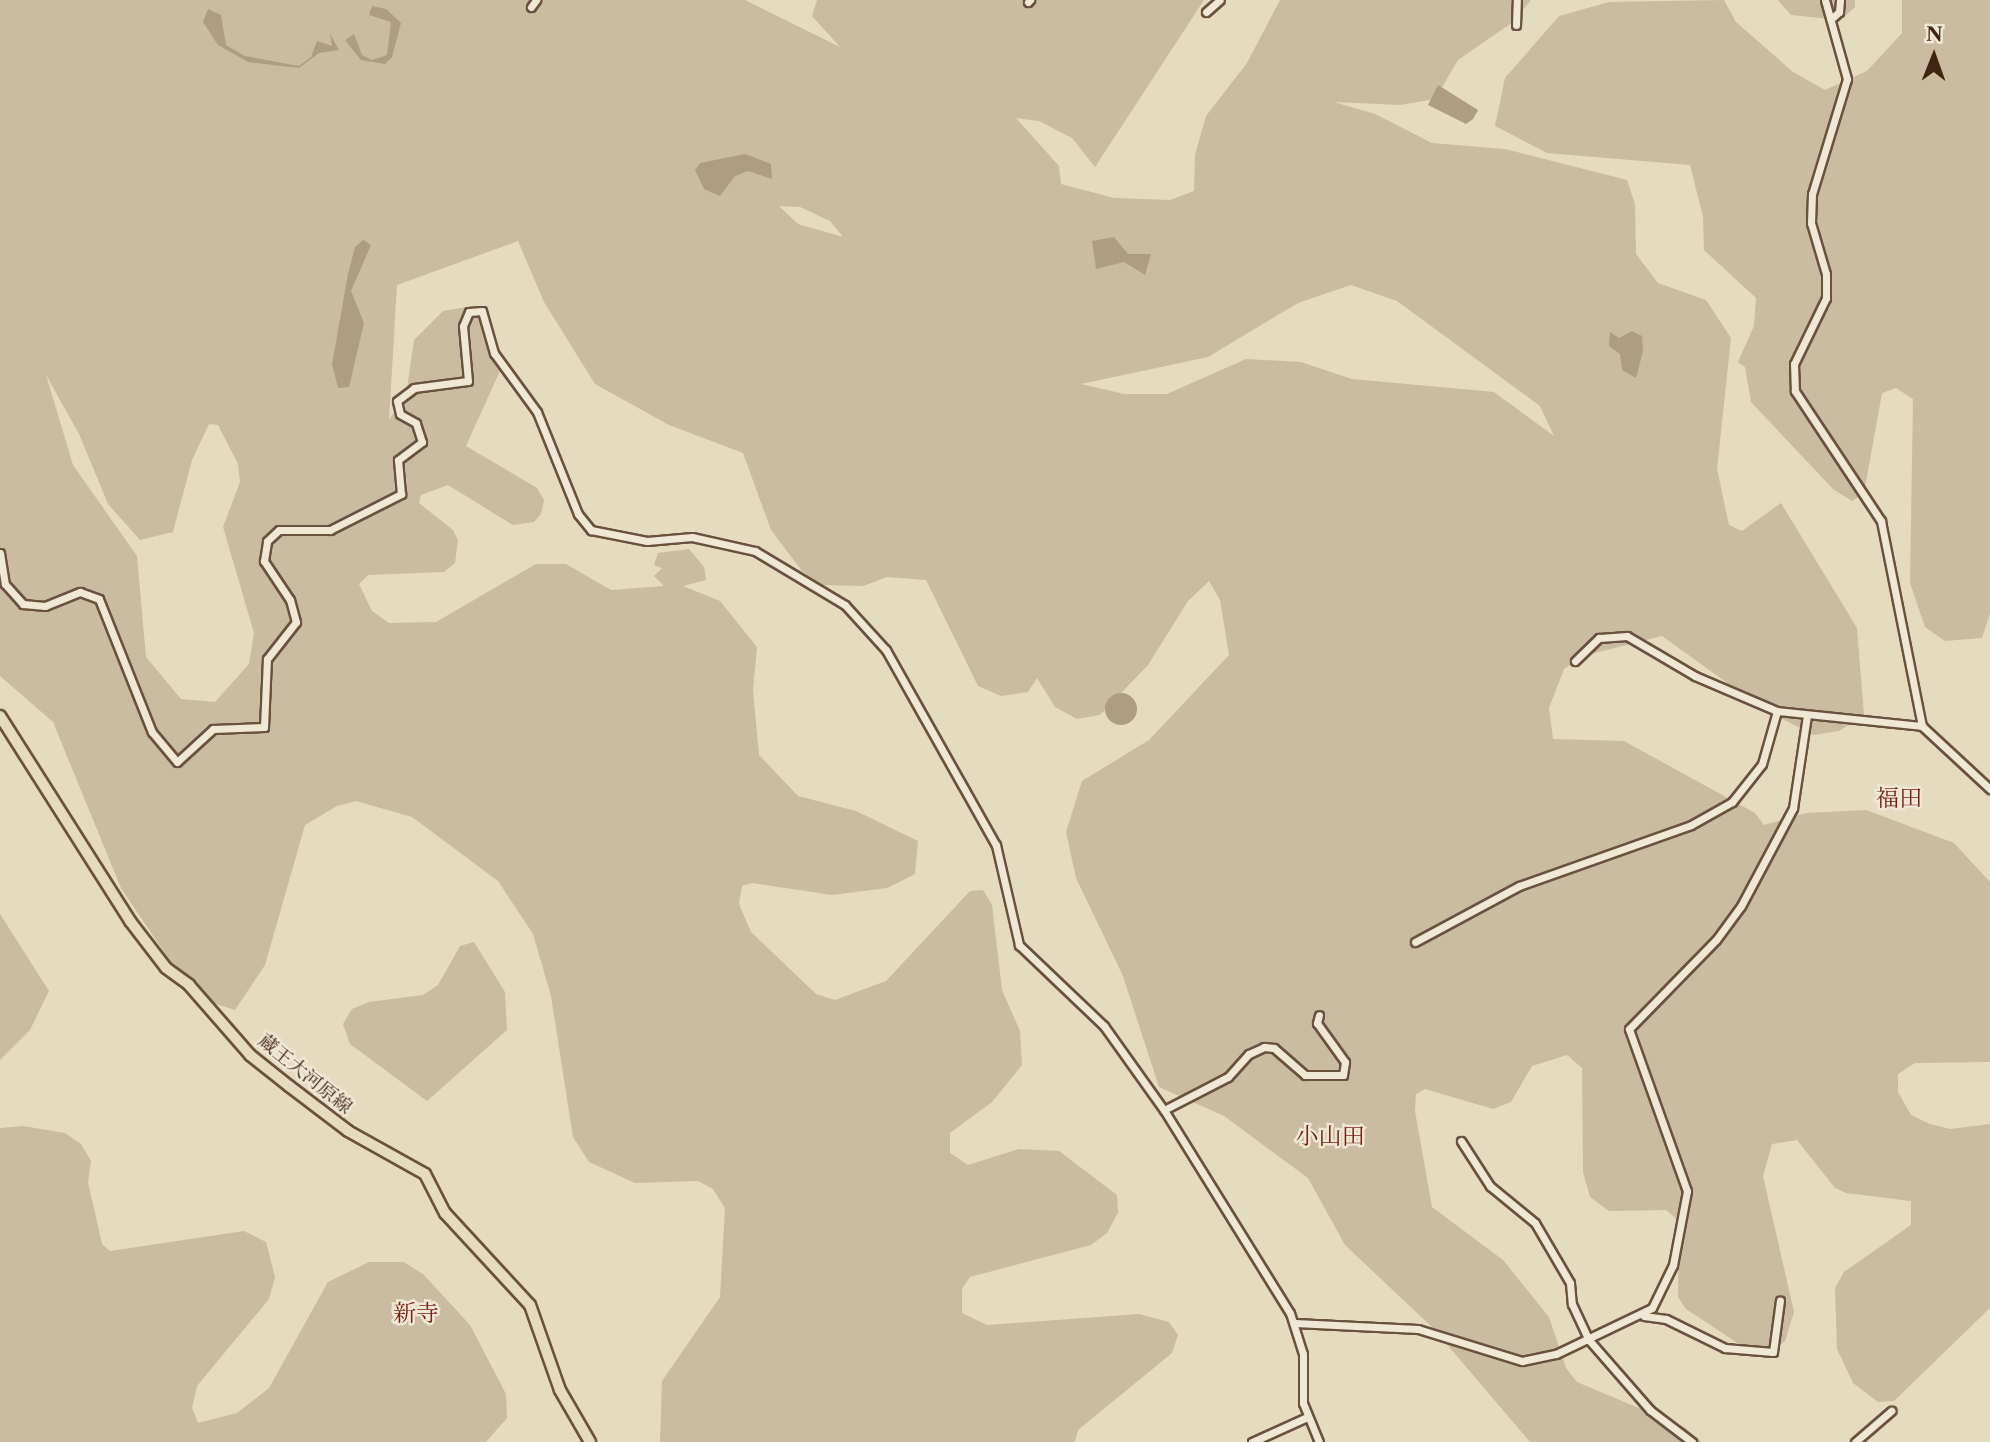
<!DOCTYPE html>
<html>
<head>
<meta charset="utf-8">
<style>
	body { margin:0 }
	#map { position:relative; width:1990px; height:1442px; overflow:hidden; background:#e5dbbe; font-family:"Libre Caslon Text","Noto Serif JP",serif }
	div>[style] { position:absolute }
	.green>* { inset:0; background:#c9bca1 }
	.water>* { inset:0; background:#ad9d84 }
	.round { border-radius:50% }
	.roads { filter:drop-shadow(2px 0 #69523e) drop-shadow(-2px 0 #69523e) drop-shadow(0 2px #69523e) drop-shadow(0 -2px #69523e) }
	.minor>* { height:7px; margin:-3.5px; padding:0 3.5px; transform-origin:3.5px; border-radius:3.5px; background:#eee8d5 }
	.major>* { height:10px; margin:-5px; padding:0 5px; transform-origin:5px; border-radius:5px; background:#e5dbbe }
	span { translate:-50% -50%; white-space:nowrap; text-align:center; line-height:1.15; -webkit-text-stroke:5px #eee8d5; paint-order:stroke }
	.street-label { font-size:19px; color:#402513 }
	.quarter-label { font-size:23px; color:#7a1f14 }
	.north { position:absolute; left:1899px; top:21px; width:70px; height:70px; -webkit-text-stroke:5px #eee8d5; paint-order:stroke; rotate:1deg; font-size:19px; font-weight:700; line-height:28px; text-align:center; color:#402513 }
	.north::after { content:''; display:block; margin:auto; width:24px; height:32px; background:#402513; clip-path:polygon(50% 0,100% 100%,50% 72%,0 100%) }
</style>
</head>
<body>
<div id="map">
	<div class="green">
		<div style="clip-path:polygon(evenodd,0 0,745px 0,840px 47px,812px 16px,817px 0,1204px 0,1095px 167px,1072px 138px,1039px 121px,1016px 118px,1059px 166px,1061px 184px,1114px 198px,1170px 200px,1194px 191px,1195px 155px,1206px 116px,1247px 63px,1280px 0,1531px 0,1513px 22px,1458px 60px,1435px 99px,1400px 105px,1334px 102px,1375px 114px,1432px 143px,1505px 149px,1627px 180px,1635px 204px,1636px 254px,1658px 283px,1706px 300px,1731px 338px,1717px 469px,1729px 525px,1742px 531px,1781px 503px,1857px 628px,1864px 715px,1839px 731px,1814px 735px,1765px 710px,1662px 636px,1583px 656px,1564px 669px,1549px 708px,1553px 739px,1624px 741px,1755px 813px,1764px 825px,1806px 813px,1866px 810px,1954px 843px,1990px 882px,1990px 1062px,1915px 1063px,1898px 1074px,1898px 1092px,1911px 1115px,1930px 1124px,1950px 1129px,1990px 1124px,1990px 1308px,1894px 1401px,1878px 1402px,1853px 1383px,1837px 1349px,1835px 1288px,1844px 1272px,1911px 1225px,1911px 1201px,1846px 1193px,1835px 1188px,1797px 1140px,1772px 1144px,1763px 1176px,1794px 1312px,1785px 1341px,1773px 1350px,1745px 1348px,1686px 1309px,1678px 1297px,1679px 1221px,1666px 1210px,1609px 1211px,1590px 1197px,1583px 1172px,1582px 1068px,1567px 1055px,1532px 1066px,1511px 1102px,1493px 1109px,1425px 1089px,1416px 1094px,1415px 1111px,1432px 1207px,1503px 1260px,1549px 1317px,1566px 1368px,1577px 1382px,1684px 1427px,1702px 1442px,1530px 1442px,1433px 1328px,1345px 1245px,1308px 1178px,1224px 1116px,1159px 1087px,1123px 976px,1076px 878px,1066px 832px,1082px 781px,1149px 740px,1229px 655px,1220px 600px,1209px 581px,1188px 601px,1148px 665px,1100px 715px,1077px 719px,1055px 707px,1037px 678px,1028px 692px,1001px 696px,978px 686px,926px 580px,887px 577px,863px 586px,822px 585px,802px 571px,771px 530px,743px 453px,669px 425px,595px 384px,544px 302px,518px 241px,397px 285px,389px 420px,406px 395px,414px 340px,443px 311px,472px 306px,504px 362px,466px 446px,537px 488px,544px 500px,541px 514px,534px 522px,513px 525px,448px 485px,421px 495px,419px 503px,453px 530px,458px 540px,455px 563px,444px 572px,368px 575px,359px 584px,372px 611px,389px 623px,436px 622px,536px 564px,566px 564px,611px 590px,664px 586px,654px 576px,662px 568px,654px 565px,658px 553px,689px 549px,704px 567px,706px 580px,683px 586px,720px 601px,757px 647px,753px 690px,759px 755px,798px 796px,856px 811px,918px 841px,915px 874px,887px 888px,832px 895px,752px 883px,742px 886px,739px 904px,751px 932px,816px 994px,835px 1000px,886px 981px,970px 891px,983px 890px,992px 905px,1002px 990px,1020px 1031px,1022px 1065px,992px 1102px,950px 1133px,950px 1153px,968px 1165px,1019px 1149px,1059px 1151px,1117px 1195px,1118px 1213px,1107px 1233px,1091px 1245px,970px 1277px,962px 1289px,962px 1313px,987px 1325px,1139px 1314px,1169px 1322px,1178px 1335px,1172px 1353px,1078px 1430px,1075px 1442px,660px 1442px,662px 1381px,720px 1297px,725px 1208px,713px 1189px,698px 1181px,635px 1183px,589px 1162px,573px 1137px,551px 996px,533px 934px,498px 881px,412px 817px,356px 801px,337px 806px,305px 825px,265px 965px,235px 1010px,194px 997px,121px 888px,53px 722px,0 676px,0 0,779px 206px,800px 207px,830px 221px,843px 237px,798px 224px,779px 206px,0 0,1351px 285px,1397px 301px,1540px 406px,1554px 436px,1494px 392px,1352px 379px,1301px 362px,1246px 359px,1167px 394px,1124px 394px,1081px 384px,1208px 357px,1298px 303px,1351px 285px,0 0,46px 375px,79px 434px,108px 504px,140px 540px,173px 532px,192px 460px,209px 424px,218px 425px,238px 464px,240px 482px,223px 527px,254px 633px,249px 664px,215px 702px,181px 699px,146px 657px,137px 556px,73px 465px,46px 375px)"></div>
		<div style="clip-path:polygon(1724px 0,1736px 22px,1793px 72px,1825px 90px,1867px 71px,1902px 33px,1902px 0,1990px 0,1990px 613px,1982px 638px,1945px 641px,1925px 627px,1910px 583px,1913px 399px,1896px 388px,1882px 393px,1864px 493px,1852px 501px,1833px 489px,1751px 402px,1745px 367px,1738px 362px,1754px 326px,1756px 298px,1704px 250px,1703px 217px,1690px 165px,1547px 153px,1495px 126px,1505px 78px,1559px 16px,1609px 2px)"></div>
		<div style="clip-path:polygon(1778px 0,1855px 0,1855px 7px,1844px 17px,1830px 19px,1791px 15px)"></div>
		<div style="clip-path:polygon(0 914px,49px 991px,30px 1030px,0 1060px)"></div>
		<div style="clip-path:polygon(474px 942px,505px 992px,507px 1030px,427px 1101px,350px 1044px,343px 1024px,352px 1009px,369px 1002px,423px 995px,438px 985px,460px 946px)"></div>
		<div style="clip-path:polygon(23px 1126px,65px 1133px,81px 1144px,91px 1161px,88px 1182px,102px 1244px,110px 1251px,244px 1231px,266px 1242px,275px 1277px,269px 1299px,197px 1386px,192px 1408px,198px 1423px,237px 1413px,269px 1388px,328px 1282px,369px 1262px,404px 1262px,423px 1274px,470px 1325px,506px 1394px,507px 1418px,486px 1442px,0 1442px,0 1128px)"></div>
	</div>
	<div class="water">
		<div style="clip-path:polygon(372px 6px,386px 9px,401px 23px,392px 57px,385px 64px,361px 60px,345px 40px,354px 34px,362px 55px,372px 60px,387px 55px,391px 22px,369px 15px)"></div>
		<div style="clip-path:polygon(208px 9px,221px 15px,226px 45px,245px 56px,299px 66px,311px 57px,317px 41px,332px 46px,330px 34px,339px 50px,319px 53px,299px 68px,248px 62px,218px 45px,203px 22px)"></div>
		<div style="clip-path:polygon(1438px 85px,1478px 110px,1473px 119px,1466px 124px,1428px 105px)"></div>
		<div style="clip-path:polygon(745px 154px,771px 164px,772px 179px,748px 171px,735px 176px,720px 196px,704px 189px,695px 170px,700px 163px)"></div>
		<div style="clip-path:polygon(1114px 237px,1128px 254px,1151px 254px,1145px 275px,1124px 262px,1096px 269px,1092px 241px)"></div>
		<div style="clip-path:polygon(363px 240px,371px 245px,351px 291px,364px 323px,349px 387px,338px 388px,332px 364px,348px 274px,355px 247px)"></div>
		<div style="clip-path:polygon(1632px 331px,1642px 336px,1643px 351px,1636px 378px,1622px 370px,1620px 354px,1609px 346px,1610px 332px,1619px 338px)"></div>
		<div class="round" style="left:1105px;top:693px;width:32px;height:32px"></div>
	</div>
	<div class="roads">
		<div class="minor">
			<div style="left:1825px;top:0;width:82px;rotate:74.4deg"></div>
			<div style="left:1847px;top:79px;width:120px;rotate:106.9deg"></div>
			<div style="left:1812px;top:194px;width:29px;rotate:92deg"></div>
			<div style="left:1811px;top:223px;width:53px;rotate:73.6deg"></div>
			<div style="left:1826px;top:274px;width:24px;rotate:90deg"></div>
			<div style="left:1826px;top:298px;width:73px;rotate:115.9deg"></div>
			<div style="left:1794px;top:364px;width:27px;rotate:88deg"></div>
			<div style="left:1795px;top:391px;width:156px;rotate:56.5deg"></div>
			<div style="left:1881px;top:521px;width:209px;rotate:78.7deg"></div>
			<div style="left:1922px;top:726px;width:93px;rotate:42.8deg"></div>
			<div style="left:1028px;top:2px;width:3px;rotate:-45deg"></div>
			<div style="left:531px;top:7px;width:9px;rotate:-54deg"></div>
			<div style="left:1206px;top:12px;width:18px;rotate:-41deg"></div>
			<div style="left:1832px;top:18px;width:9px;rotate:-41deg"></div>
			<div style="left:1839px;top:12px;width:12px;rotate:-85deg"></div>
			<div style="left:1516px;top:25px;width:25px;rotate:-88deg"></div>
			<div style="left:0;top:553px;width:31px;rotate:81deg"></div>
			<div style="left:5px;top:584px;width:27px;rotate:48deg"></div>
			<div style="left:23px;top:604px;width:22px;rotate:5deg"></div>
			<div style="left:45px;top:606px;width:38px;rotate:-22deg"></div>
			<div style="left:80px;top:592px;width:20px;rotate:20deg"></div>
			<div style="left:99px;top:599px;width:143px;rotate:68.3deg"></div>
			<div style="left:152px;top:732px;width:39px;rotate:50deg"></div>
			<div style="left:177px;top:762px;width:49px;rotate:-42.5deg"></div>
			<div style="left:213px;top:729px;width:51px;rotate:-2.2deg"></div>
			<div style="left:264px;top:727px;width:68px;rotate:-87.5deg"></div>
			<div style="left:267px;top:659px;width:47px;rotate:-51.9deg"></div>
			<div style="left:296px;top:622px;width:23px;rotate:-105deg"></div>
			<div style="left:290px;top:600px;width:47px;rotate:-123.7deg"></div>
			<div style="left:264px;top:561px;width:20px;rotate:-81deg"></div>
			<div style="left:267px;top:541px;width:16px;rotate:-43deg"></div>
			<div style="left:279px;top:530px;width:51px"></div>
			<div style="left:330px;top:530px;width:80px;rotate:-26.9deg"></div>
			<div style="left:401px;top:494px;width:34px;rotate:-95deg"></div>
			<div style="left:398px;top:460px;width:30px;rotate:-37deg"></div>
			<div style="left:422px;top:442px;width:20px;rotate:-108deg"></div>
			<div style="left:416px;top:423px;width:18px;rotate:-151deg"></div>
			<div style="left:400px;top:414px;width:13px;rotate:-103deg"></div>
			<div style="left:397px;top:401px;width:21px;rotate:-37deg"></div>
			<div style="left:414px;top:388px;width:54px;rotate:-7.4deg"></div>
			<div style="left:468px;top:381px;width:55px;rotate:-95.2deg"></div>
			<div style="left:463px;top:326px;width:15px;rotate:-67deg"></div>
			<div style="left:469px;top:312px;width:13px;rotate:-4deg"></div>
			<div style="left:482px;top:311px;width:44px;rotate:74.1deg"></div>
			<div style="left:494px;top:353px;width:73px;rotate:53.9deg"></div>
			<div style="left:537px;top:412px;width:110px;rotate:68.1deg"></div>
			<div style="left:578px;top:514px;width:21px;rotate:51deg"></div>
			<div style="left:591px;top:530px;width:57px;rotate:11.1deg"></div>
			<div style="left:647px;top:541px;width:45px;rotate:-5.1deg"></div>
			<div style="left:692px;top:537px;width:65px;rotate:12.5deg"></div>
			<div style="left:755px;top:551px;width:105px;rotate:31deg"></div>
			<div style="left:845px;top:605px;width:61px;rotate:47.7deg"></div>
			<div style="left:886px;top:650px;width:224px;rotate:60.6deg"></div>
			<div style="left:996px;top:845px;width:103px;rotate:77deg"></div>
			<div style="left:1019px;top:945px;width:117px;rotate:43.6deg"></div>
			<div style="left:1104px;top:1026px;width:103px;rotate:54.5deg"></div>
			<div style="left:1164px;top:1110px;width:239px;rotate:58.2deg"></div>
			<div style="left:1290px;top:1313px;width:43px;rotate:72.4deg"></div>
			<div style="left:1303px;top:1354px;width:49px;rotate:90deg"></div>
			<div style="left:1303px;top:1403px;width:42px;rotate:67.7deg"></div>
			<div style="left:1575px;top:661px;width:33px;rotate:-44deg"></div>
			<div style="left:1599px;top:638px;width:28px;rotate:-4deg"></div>
			<div style="left:1627px;top:636px;width:79px;rotate:30.5deg"></div>
			<div style="left:1695px;top:676px;width:89px;rotate:23.1deg"></div>
			<div style="left:1777px;top:711px;width:146px;rotate:5.9deg"></div>
			<div style="left:1415px;top:942px;width:118px;rotate:-28.3deg"></div>
			<div style="left:1519px;top:886px;width:182px;rotate:-19.5deg"></div>
			<div style="left:1691px;top:825px;width:47px;rotate:-29.3deg"></div>
			<div style="left:1732px;top:802px;width:48px;rotate:-51.7deg"></div>
			<div style="left:1762px;top:764px;width:55px;rotate:-74.2deg"></div>
			<div style="left:1164px;top:1110px;width:72px;rotate:-27.3deg"></div>
			<div style="left:1228px;top:1077px;width:31px;rotate:-48deg"></div>
			<div style="left:1249px;top:1054px;width:17px;rotate:-25deg"></div>
			<div style="left:1264px;top:1047px;width:10px;rotate:6deg"></div>
			<div style="left:1274px;top:1048px;width:41px;rotate:41.1deg"></div>
			<div style="left:1305px;top:1075px;width:38px"></div>
			<div style="left:1343px;top:1075px;width:13px;rotate:-81deg"></div>
			<div style="left:1345px;top:1062px;width:48px;rotate:-125.7deg"></div>
			<div style="left:1317px;top:1023px;width:8px;rotate:-76deg"></div>
			<div style="left:1461px;top:1141px;width:54px;rotate:57.2deg"></div>
			<div style="left:1490px;top:1186px;width:58px;rotate:39.4deg"></div>
			<div style="left:1535px;top:1223px;width:69px;rotate:59.7deg"></div>
			<div style="left:1570px;top:1283px;width:21px;rotate:85deg"></div>
			<div style="left:1572px;top:1304px;width:40px;rotate:65deg"></div>
			<div style="left:1589px;top:1340px;width:93px;rotate:48.9deg"></div>
			<div style="left:1650px;top:1410px;width:53px;rotate:37.3deg"></div>
			<div style="left:1644px;top:1316px;width:22px;rotate:8deg"></div>
			<div style="left:1666px;top:1319px;width:66px;rotate:26.2deg"></div>
			<div style="left:1725px;top:1348px;width:48px;rotate:4.8deg"></div>
			<div style="left:1773px;top:1352px;width:52px;rotate:-82.3deg"></div>
			<div style="left:1295px;top:1323px;width:123px;rotate:2.8deg"></div>
			<div style="left:1418px;top:1329px;width:109px;rotate:17.1deg"></div>
			<div style="left:1522px;top:1361px;width:35px;rotate:-12deg"></div>
			<div style="left:1556px;top:1354px;width:106px;rotate:-25.6deg"></div>
			<div style="left:1652px;top:1308px;width:48px;rotate:-64deg"></div>
			<div style="left:1673px;top:1265px;width:75px;rotate:-79.3deg"></div>
			<div style="left:1687px;top:1191px;width:172px;rotate:-109.7deg"></div>
			<div style="left:1629px;top:1029px;width:124px;rotate:-45.7deg"></div>
			<div style="left:1716px;top:940px;width:42px;rotate:-53.7deg"></div>
			<div style="left:1741px;top:906px;width:111px;rotate:-62deg"></div>
			<div style="left:1793px;top:808px;width:94px;rotate:-81.4deg"></div>
			<div style="left:1252px;top:1442px;width:60px;rotate:-24.4deg"></div>
			<div style="left:1855px;top:1442px;width:48px;rotate:-40.7deg"></div>
		</div>
		<div class="major">
			<div style="left:0;top:716px;width:243px;rotate:57.6deg"></div>
			<div style="left:130px;top:921px;width:59px;rotate:52.5deg"></div>
			<div style="left:166px;top:968px;width:29px;rotate:36deg"></div>
			<div style="left:189px;top:985px;width:93px;rotate:48.9deg"></div>
			<div style="left:250px;top:1055px;width:50px;rotate:38.5deg"></div>
			<div style="left:289px;top:1086px;width:74px;rotate:37.3deg"></div>
			<div style="left:348px;top:1131px;width:88px;rotate:29.2deg"></div>
			<div style="left:425px;top:1174px;width:44px;rotate:62.9deg"></div>
			<div style="left:445px;top:1213px;width:125px;rotate:47.3deg"></div>
			<div style="left:530px;top:1305px;width:90px;rotate:70.6deg"></div>
			<div style="left:560px;top:1390px;width:60px;rotate:60deg"></div>
		</div>
	</div>
	<div class="street-label">
		<span style="left:305px;top:1074px;rotate:39deg">蔵王大河原線</span>
	</div>
	<div class="quarter-label">
		<span style="left:1899px;top:798px">福田</span>
		<span style="left:1330px;top:1136px">小山田</span>
		<span style="left:416px;top:1313px">新寺</span>
	</div>
	<div class="north">N</div>
</div>
</body>
</html>
